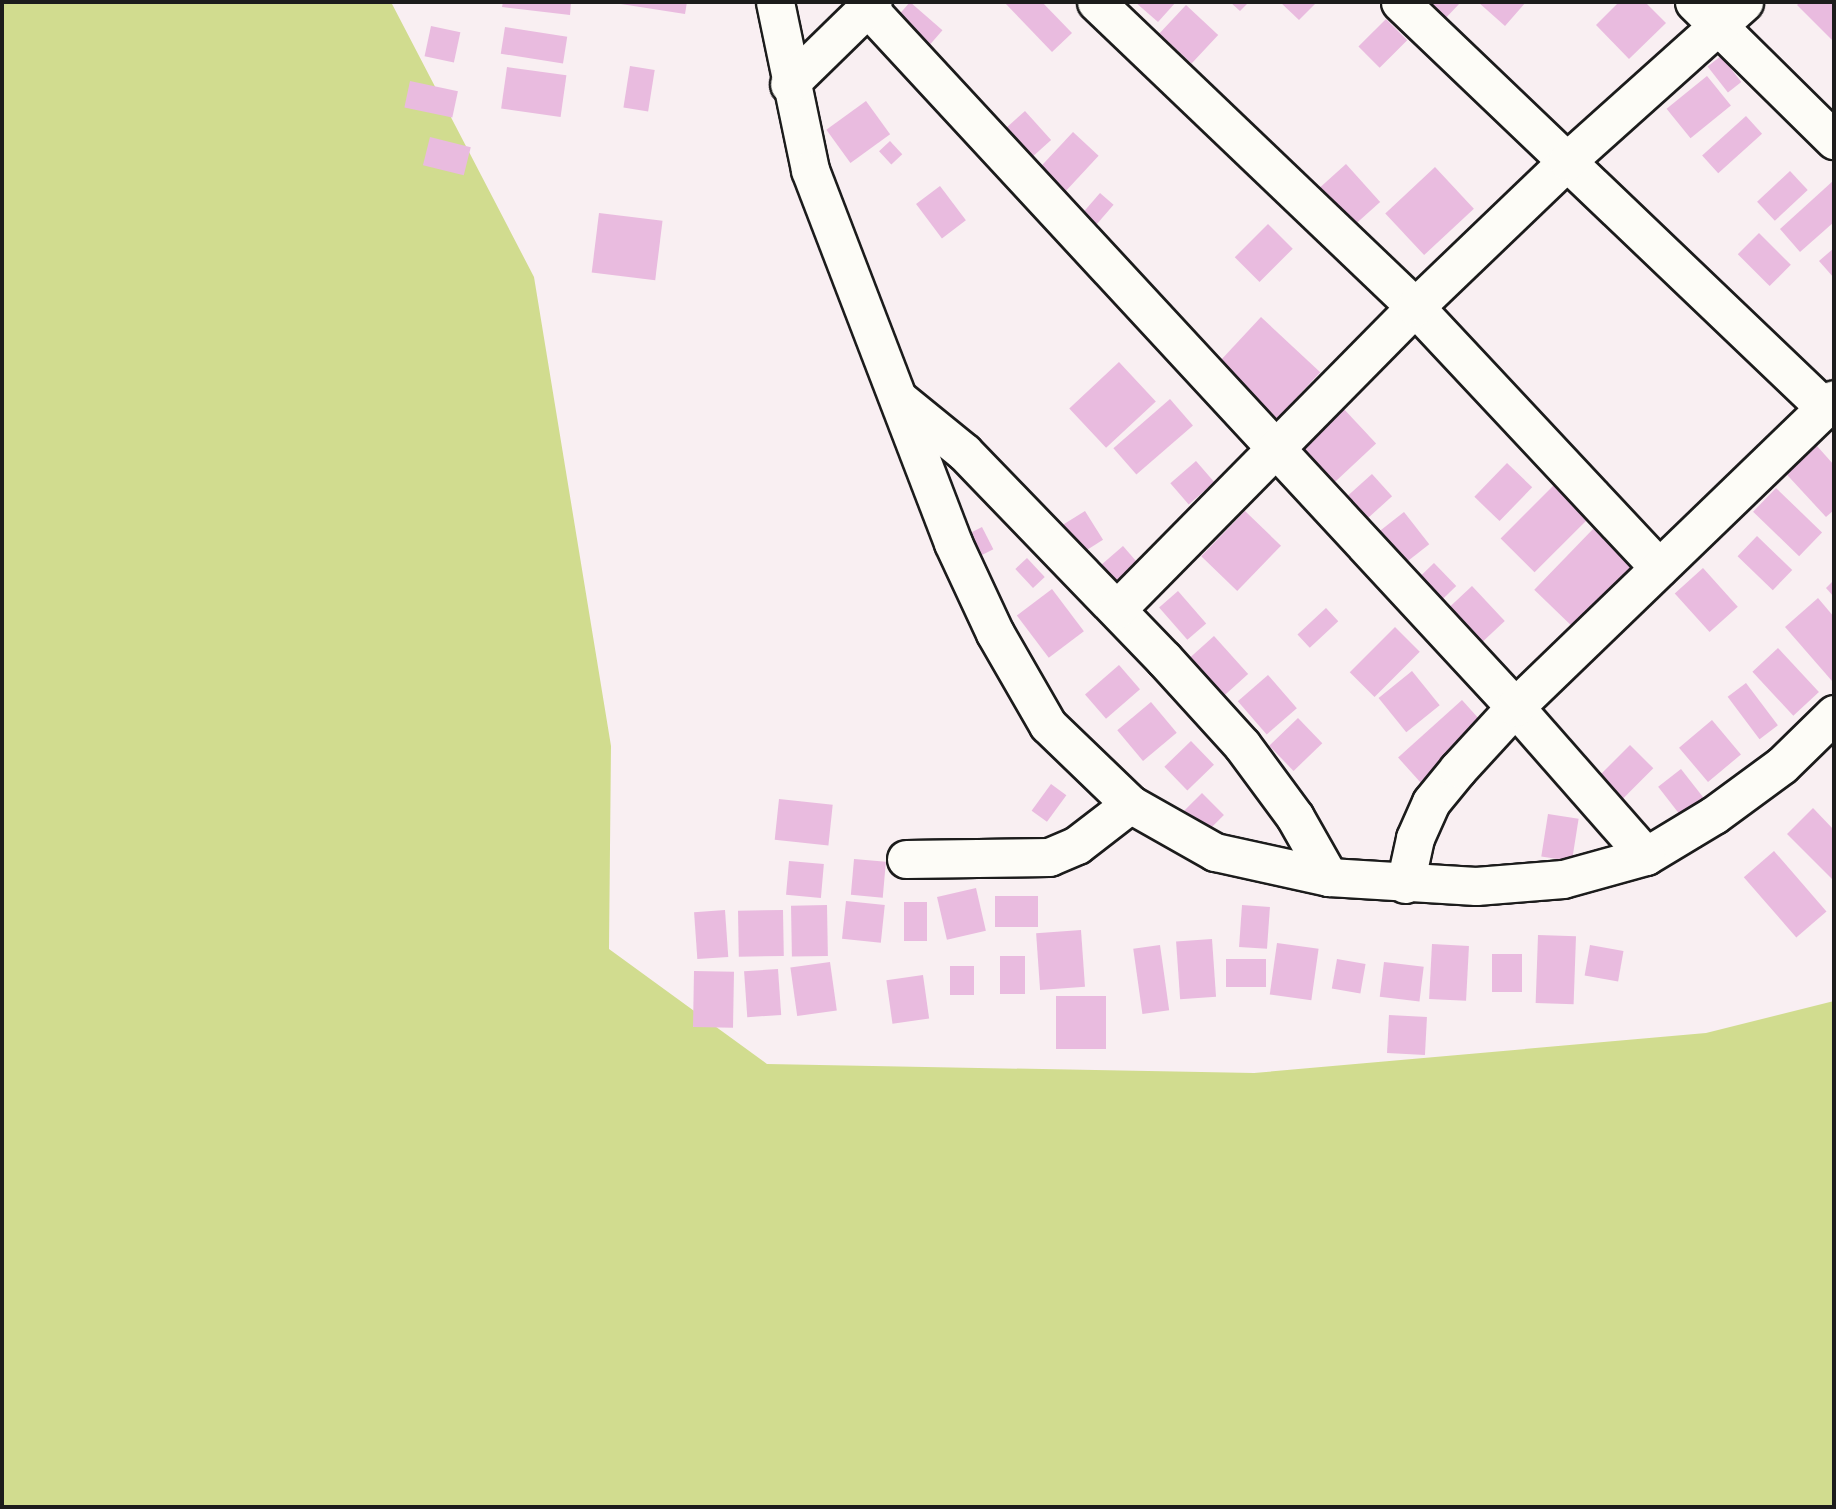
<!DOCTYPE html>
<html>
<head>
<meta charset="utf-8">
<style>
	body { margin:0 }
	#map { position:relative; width:1836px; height:1509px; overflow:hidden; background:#f9eff2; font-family:"Patrick Hand",sans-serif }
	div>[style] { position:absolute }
	.green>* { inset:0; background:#d1dc8f }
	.building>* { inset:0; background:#e9bbdf; transform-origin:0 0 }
	.roads { filter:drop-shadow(2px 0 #1c1c1c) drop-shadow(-2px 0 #1c1c1c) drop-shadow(0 2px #1c1c1c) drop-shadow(0 -2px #1c1c1c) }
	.minor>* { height:37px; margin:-18.5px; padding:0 18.5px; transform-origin:18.5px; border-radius:18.5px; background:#fdfcf7 }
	span { translate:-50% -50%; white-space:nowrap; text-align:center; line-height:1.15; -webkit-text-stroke:5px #fdfcf7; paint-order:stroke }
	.frame { position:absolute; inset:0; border:4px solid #1c1c1c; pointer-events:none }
</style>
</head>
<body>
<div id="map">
	<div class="green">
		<div style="clip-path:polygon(2px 2px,391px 2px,534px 277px,611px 746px,609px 949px,767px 1064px,1254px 1073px,1706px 1033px,1834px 1001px,1834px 1507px,2px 1507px)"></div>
	</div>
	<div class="building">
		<div style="clip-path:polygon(503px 2px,571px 2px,570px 15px,502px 7px)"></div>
		<div style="clip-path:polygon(608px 2px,687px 2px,685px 14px)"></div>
		<div style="left:910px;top:2px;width:43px;height:34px;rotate:41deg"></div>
		<div style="clip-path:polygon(1004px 2px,1042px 2px,1072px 33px,1052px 52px)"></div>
		<div style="clip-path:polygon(1135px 2px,1176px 2px,1158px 22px)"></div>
		<div style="clip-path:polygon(1230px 2px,1249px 2px,1240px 11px)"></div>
		<div style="clip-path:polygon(1280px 2px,1317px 2px,1299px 20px)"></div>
		<div style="clip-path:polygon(1418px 2px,1461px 2px,1440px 24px)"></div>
		<div style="clip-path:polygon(1478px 2px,1526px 2px,1505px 26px)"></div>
		<div style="clip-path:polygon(1619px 2px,1645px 2px,1666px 23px,1629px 59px,1596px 25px)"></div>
		<div style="clip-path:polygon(1800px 2px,1834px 2px,1834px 42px,1797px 5px)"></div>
		<div style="left:1186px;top:5px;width:44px;height:39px;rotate:43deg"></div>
		<div style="left:1386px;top:19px;width:30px;height:39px;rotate:45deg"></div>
		<div style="left:431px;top:26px;width:30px;height:31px;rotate:12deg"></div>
		<div style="left:505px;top:27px;width:63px;height:27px;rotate:9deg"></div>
		<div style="left:1721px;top:56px;width:33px;height:17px;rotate:52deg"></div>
		<div style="left:630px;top:66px;width:25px;height:42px;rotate:9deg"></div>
		<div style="left:507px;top:67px;width:60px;height:42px;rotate:8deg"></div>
		<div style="left:1707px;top:76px;width:38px;height:52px;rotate:51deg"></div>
		<div style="left:410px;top:81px;width:49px;height:27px;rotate:12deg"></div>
		<div style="left:866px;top:101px;width:41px;height:49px;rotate:54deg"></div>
		<div style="left:1025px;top:111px;width:39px;height:40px;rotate:48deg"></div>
		<div style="left:1746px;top:116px;width:24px;height:59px;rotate:48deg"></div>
		<div style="left:1073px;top:132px;width:35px;height:64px;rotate:43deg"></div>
		<div style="left:430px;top:137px;width:42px;height:29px;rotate:14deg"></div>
		<div style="left:890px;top:141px;width:18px;height:15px;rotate:47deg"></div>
		<div style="left:1346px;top:164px;width:51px;height:44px;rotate:48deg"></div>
		<div style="left:1435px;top:167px;width:57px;height:68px;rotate:47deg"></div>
		<div style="left:1790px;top:171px;width:26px;height:45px;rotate:47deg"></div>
		<div style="clip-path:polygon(1834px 180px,1834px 222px,1800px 252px,1780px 229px)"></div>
		<div style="left:940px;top:186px;width:43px;height:30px;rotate:53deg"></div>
		<div style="left:1100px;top:193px;width:18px;height:40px;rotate:41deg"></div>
		<div style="left:599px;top:213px;width:64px;height:60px;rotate:7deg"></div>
		<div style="left:1268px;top:224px;width:35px;height:47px;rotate:45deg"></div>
		<div style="left:1759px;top:233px;width:45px;height:30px;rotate:45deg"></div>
		<div style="clip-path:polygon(1834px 248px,1834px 278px,1819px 261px)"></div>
		<div style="left:1261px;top:317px;width:81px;height:72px;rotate:43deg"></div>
		<div style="left:1119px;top:362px;width:54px;height:68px;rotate:47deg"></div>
		<div style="left:1170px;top:399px;width:35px;height:75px;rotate:49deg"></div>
		<div style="left:1342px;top:407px;width:50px;height:60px;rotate:47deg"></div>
		<div style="clip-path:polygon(1808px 436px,1834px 465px,1834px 510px,1826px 517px,1778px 465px)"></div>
		<div style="left:1196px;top:461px;width:28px;height:34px;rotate:49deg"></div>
		<div style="left:1507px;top:463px;width:35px;height:47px;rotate:44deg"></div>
		<div style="left:1372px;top:474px;width:30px;height:42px;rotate:48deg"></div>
		<div style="left:1560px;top:479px;width:48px;height:84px;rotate:45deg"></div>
		<div style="left:1776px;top:488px;width:64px;height:33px;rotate:44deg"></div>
		<div style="left:1085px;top:511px;width:34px;height:27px;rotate:58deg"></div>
		<div style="left:1245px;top:511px;width:50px;height:63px;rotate:44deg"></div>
		<div style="left:1404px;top:512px;width:41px;height:47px;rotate:52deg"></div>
		<div style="left:982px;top:527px;width:25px;height:25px;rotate:63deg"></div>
		<div style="left:1594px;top:528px;width:59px;height:86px;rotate:44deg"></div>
		<div style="left:1757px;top:536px;width:49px;height:28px;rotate:44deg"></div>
		<div style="left:1123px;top:546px;width:32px;height:36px;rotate:49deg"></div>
		<div style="left:1027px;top:558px;width:26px;height:16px;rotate:47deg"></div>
		<div style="left:1434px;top:563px;width:32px;height:37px;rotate:46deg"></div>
		<div style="left:1703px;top:568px;width:52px;height:38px;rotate:48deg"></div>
		<div style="clip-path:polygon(1834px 580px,1834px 597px,1826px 588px)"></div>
		<div style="left:1472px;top:586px;width:48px;height:42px;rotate:47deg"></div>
		<div style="left:1052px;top:589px;width:53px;height:44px;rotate:53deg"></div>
		<div style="left:1178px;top:591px;width:43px;height:25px;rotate:49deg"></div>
		<div style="clip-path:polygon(1818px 598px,1834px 617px,1832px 681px,1785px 627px)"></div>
		<div style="left:1326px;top:608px;width:18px;height:39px;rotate:47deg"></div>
		<div style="left:1395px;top:627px;width:35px;height:64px;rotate:45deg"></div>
		<div style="left:1214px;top:636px;width:51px;height:40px;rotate:48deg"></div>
		<div style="left:1778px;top:648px;width:60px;height:35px;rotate:47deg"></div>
		<div style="left:1119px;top:665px;width:32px;height:45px;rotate:49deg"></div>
		<div style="left:1412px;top:671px;width:44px;height:43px;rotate:51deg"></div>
		<div style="left:1268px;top:675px;width:44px;height:40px;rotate:49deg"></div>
		<div style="left:1746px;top:683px;width:53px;height:23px;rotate:53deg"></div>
		<div style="left:1462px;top:700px;width:42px;height:86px;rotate:48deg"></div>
		<div style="left:1151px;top:702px;width:40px;height:44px;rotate:50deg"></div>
		<div style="left:1298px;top:718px;width:35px;height:40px;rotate:46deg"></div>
		<div style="left:1712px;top:720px;width:45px;height:43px;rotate:50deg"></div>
		<div style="left:1191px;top:741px;width:33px;height:37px;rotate:46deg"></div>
		<div style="left:1630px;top:745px;width:33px;height:47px;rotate:45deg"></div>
		<div style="left:1681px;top:769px;width:42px;height:29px;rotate:52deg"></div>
		<div style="left:1051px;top:784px;width:19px;height:33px;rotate:36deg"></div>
		<div style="left:1202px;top:793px;width:31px;height:33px;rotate:45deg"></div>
		<div style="left:779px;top:799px;width:54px;height:41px;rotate:6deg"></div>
		<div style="clip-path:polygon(1813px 808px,1834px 830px,1834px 881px,1787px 834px)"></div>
		<div style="left:1548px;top:814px;width:31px;height:43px;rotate:9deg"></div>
		<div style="left:1774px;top:851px;width:80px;height:40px;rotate:49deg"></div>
		<div style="left:854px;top:859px;width:32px;height:36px;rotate:5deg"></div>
		<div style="left:789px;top:861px;width:35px;height:34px;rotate:5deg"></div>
		<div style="left:976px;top:888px;width:44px;height:40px;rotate:77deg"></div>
		<div style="left:995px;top:896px;width:43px;height:31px"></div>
		<div style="left:846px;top:901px;width:39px;height:38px;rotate:6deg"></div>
		<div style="left:904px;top:902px;width:23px;height:39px"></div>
		<div style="left:827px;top:905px;width:51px;height:36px;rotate:89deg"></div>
		<div style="left:1242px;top:905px;width:28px;height:42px;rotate:4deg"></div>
		<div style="left:725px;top:910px;width:47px;height:31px;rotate:86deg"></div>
		<div style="left:783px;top:910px;width:46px;height:45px;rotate:89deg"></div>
		<div style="left:1081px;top:930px;width:57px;height:45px;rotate:86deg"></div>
		<div style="left:1538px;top:935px;width:38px;height:68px;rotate:2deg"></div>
		<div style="left:1212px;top:939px;width:58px;height:36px;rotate:86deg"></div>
		<div style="left:1277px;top:943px;width:42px;height:52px;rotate:8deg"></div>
		<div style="left:1432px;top:944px;width:37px;height:55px;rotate:3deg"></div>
		<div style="left:1160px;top:945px;width:66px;height:27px;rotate:82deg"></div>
		<div style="left:1590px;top:945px;width:34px;height:31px;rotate:10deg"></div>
		<div style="left:1492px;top:954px;width:30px;height:38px"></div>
		<div style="left:1000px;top:956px;width:25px;height:38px"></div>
		<div style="left:1226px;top:959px;width:40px;height:28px"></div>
		<div style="left:1337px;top:959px;width:29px;height:30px;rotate:10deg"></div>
		<div style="left:830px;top:962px;width:49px;height:40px;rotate:82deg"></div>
		<div style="left:1384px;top:962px;width:40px;height:35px;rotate:7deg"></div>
		<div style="left:950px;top:966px;width:24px;height:29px"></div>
		<div style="left:778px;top:969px;width:46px;height:34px;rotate:86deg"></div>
		<div style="left:694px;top:971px;width:40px;height:56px;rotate:1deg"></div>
		<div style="left:923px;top:975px;width:44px;height:37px;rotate:82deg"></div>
		<div style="left:1056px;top:996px;width:50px;height:53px"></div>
		<div style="left:1389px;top:1015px;width:38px;height:38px;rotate:3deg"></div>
	</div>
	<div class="roads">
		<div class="minor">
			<div style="left:775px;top:2px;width:172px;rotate:78.2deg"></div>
			<div style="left:810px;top:170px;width:399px;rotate:69deg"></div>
			<div style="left:953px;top:543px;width:99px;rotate:65deg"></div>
			<div style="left:995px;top:633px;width:106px;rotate:60.1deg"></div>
			<div style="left:1048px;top:725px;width:114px;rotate:43.9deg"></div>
			<div style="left:1130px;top:804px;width:98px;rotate:29.5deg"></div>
			<div style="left:1215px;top:852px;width:117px;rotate:12.4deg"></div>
			<div style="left:1329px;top:877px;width:147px;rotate:3.5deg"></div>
			<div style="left:1476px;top:886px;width:87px;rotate:-4.6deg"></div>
			<div style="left:1563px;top:879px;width:86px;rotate:-15.5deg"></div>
			<div style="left:1646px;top:856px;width:79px;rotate:-31.1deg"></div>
			<div style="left:1714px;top:815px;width:84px;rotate:-36.3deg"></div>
			<div style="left:1782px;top:765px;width:73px;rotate:-44.4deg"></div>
			<div style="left:1096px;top:2px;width:441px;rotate:43.7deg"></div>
			<div style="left:1415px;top:307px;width:357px;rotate:46.9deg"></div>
			<div style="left:1400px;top:2px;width:588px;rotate:43.69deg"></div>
			<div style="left:1694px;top:2px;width:197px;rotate:44.6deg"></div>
			<div style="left:868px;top:8px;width:952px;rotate:47.21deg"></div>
			<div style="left:1515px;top:707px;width:198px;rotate:48.7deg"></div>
			<div style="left:789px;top:84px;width:117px;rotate:-44.3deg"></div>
			<div style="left:899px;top:399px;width:84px;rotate:39.2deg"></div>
			<div style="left:964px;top:452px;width:288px;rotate:46deg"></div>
			<div style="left:1164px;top:659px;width:116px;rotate:47.8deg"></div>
			<div style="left:1242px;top:745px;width:89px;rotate:53.6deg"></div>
			<div style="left:1295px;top:817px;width:69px;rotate:60.5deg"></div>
			<div style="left:1117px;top:609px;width:424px;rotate:-45.4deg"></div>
			<div style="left:1415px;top:307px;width:211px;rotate:-43.8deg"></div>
			<div style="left:1567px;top:161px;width:238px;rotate:-41.9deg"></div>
			<div style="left:906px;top:859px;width:143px;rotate:-0.8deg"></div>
			<div style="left:1049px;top:857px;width:30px;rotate:-23deg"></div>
			<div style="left:1077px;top:845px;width:67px;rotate:-37.7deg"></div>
			<div style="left:1405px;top:884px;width:47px;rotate:-77.7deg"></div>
			<div style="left:1415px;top:838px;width:39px;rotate:-66deg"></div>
			<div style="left:1431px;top:802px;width:43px;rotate:-50.7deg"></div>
			<div style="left:1458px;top:769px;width:84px;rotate:-47.4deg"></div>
			<div style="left:1515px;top:707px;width:443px;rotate:-44deg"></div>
		</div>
	</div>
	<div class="frame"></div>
</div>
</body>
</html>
